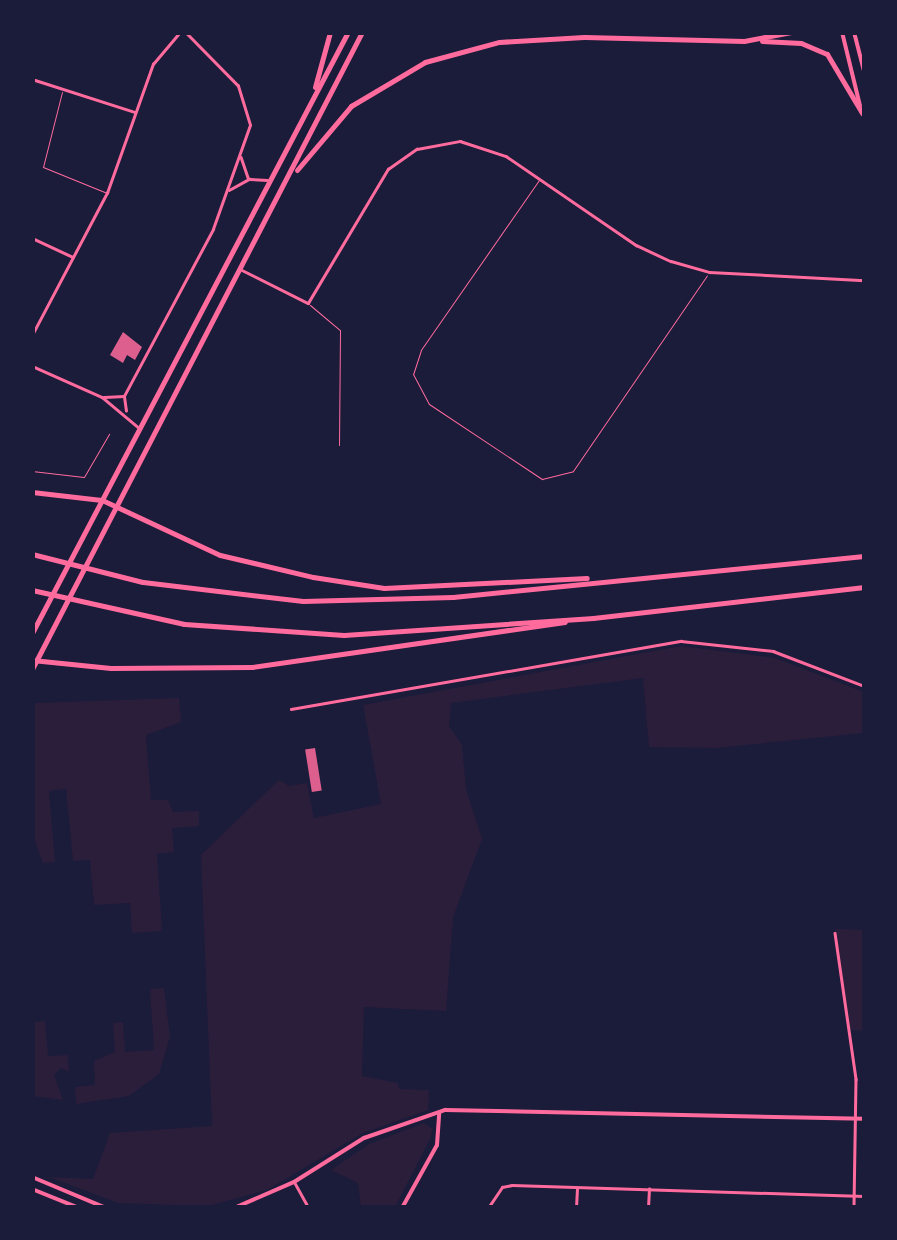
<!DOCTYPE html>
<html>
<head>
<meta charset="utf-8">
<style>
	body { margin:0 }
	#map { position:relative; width:897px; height:1240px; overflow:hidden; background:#1b1b3a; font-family:"DM Sans",sans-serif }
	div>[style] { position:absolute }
	.green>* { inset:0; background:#2a1e3b }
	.stream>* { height:2.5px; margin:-1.25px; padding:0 1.25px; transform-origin:1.25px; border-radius:1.25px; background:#12122b }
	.building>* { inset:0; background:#dd5f8e; transform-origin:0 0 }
	.service>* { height:1px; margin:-0.5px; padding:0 0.5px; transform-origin:0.5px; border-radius:0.5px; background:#ff6b9d }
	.minor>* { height:2.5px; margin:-1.25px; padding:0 1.25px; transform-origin:1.25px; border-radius:1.25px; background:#ff6b9d }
	.tertiary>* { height:4px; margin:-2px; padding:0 2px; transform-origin:2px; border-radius:2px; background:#ff6b9d }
	.primary>* { height:5px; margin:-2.5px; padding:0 2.5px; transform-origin:2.5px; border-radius:2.5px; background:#ff6b9d }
	.motorway>* { height:5px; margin:-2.5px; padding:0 2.5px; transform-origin:2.5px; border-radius:2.5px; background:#ff6b9d }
	span { translate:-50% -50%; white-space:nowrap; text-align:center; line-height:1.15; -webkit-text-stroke:8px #1b1b3a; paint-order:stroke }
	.frame { position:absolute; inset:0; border:35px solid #1b1b3a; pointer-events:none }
</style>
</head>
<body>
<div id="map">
	<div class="green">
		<div style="clip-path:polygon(681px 646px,775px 658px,864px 692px,864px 733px,716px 748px,649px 747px,643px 678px,451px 703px,449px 726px,462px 745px,466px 789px,482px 839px,453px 917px,446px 1011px,364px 1007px,362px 1076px,398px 1083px,399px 1089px,429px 1090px,428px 1110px,363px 1133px,267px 1190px,208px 1206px,118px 1203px,49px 1177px,93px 1179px,110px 1133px,212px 1126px,201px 855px,279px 780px,289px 786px,307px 783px,314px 818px,381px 804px,363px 705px)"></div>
		<div style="clip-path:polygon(179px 698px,181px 722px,146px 735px,151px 800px,168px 800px,173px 812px,199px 811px,199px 826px,172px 828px,174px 852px,157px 854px,162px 931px,132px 933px,130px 903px,94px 905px,90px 860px,73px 861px,66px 789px,49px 791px,55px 862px,43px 863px,33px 835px,33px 708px,35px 703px)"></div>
		<div style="clip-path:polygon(835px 929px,864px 930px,864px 1031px,848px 1030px)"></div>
		<div style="clip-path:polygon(164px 988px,170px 1037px,159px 1074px,129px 1096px,76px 1104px,75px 1087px,95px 1085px,94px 1061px,115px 1052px,113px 1023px,123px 1022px,125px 1052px,154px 1050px,150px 989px)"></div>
		<div style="clip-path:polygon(45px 1021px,48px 1056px,68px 1055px,69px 1072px,61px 1068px,54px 1075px,63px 1100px,33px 1096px,33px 1022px)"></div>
		<div style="clip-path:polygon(424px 1123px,433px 1129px,430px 1139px,395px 1207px,361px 1207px,358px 1183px,331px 1170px,369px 1144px)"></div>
	</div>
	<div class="stream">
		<div style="left:864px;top:471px;width:54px;rotate:90deg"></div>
	</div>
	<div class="building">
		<div style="clip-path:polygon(123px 332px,142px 347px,135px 360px,127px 355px,123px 363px,110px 355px)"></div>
		<div style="left:315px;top:748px;width:43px;height:10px;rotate:81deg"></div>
	</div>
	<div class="service">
		<div style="left:62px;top:92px;width:77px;rotate:104.2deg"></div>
		<div style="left:43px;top:167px;width:69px;rotate:22.1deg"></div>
		<div style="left:539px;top:180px;width:207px;rotate:124.8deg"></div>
		<div style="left:421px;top:350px;width:25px;rotate:108deg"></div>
		<div style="left:413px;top:374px;width:34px;rotate:62deg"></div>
		<div style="left:429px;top:404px;width:136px;rotate:33.6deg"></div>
		<div style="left:542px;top:479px;width:32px;rotate:-14deg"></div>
		<div style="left:573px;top:471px;width:237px;rotate:-55.6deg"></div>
		<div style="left:310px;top:305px;width:39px;rotate:40deg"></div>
		<div style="left:340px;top:330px;width:115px;rotate:90.5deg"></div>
		<div style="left:32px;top:471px;width:52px;rotate:6.6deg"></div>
		<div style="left:84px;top:477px;width:50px;rotate:-59.8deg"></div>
	</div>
	<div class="minor">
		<div style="left:32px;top:79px;width:108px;rotate:17.8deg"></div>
		<div style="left:241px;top:157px;width:21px;rotate:71deg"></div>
		<div style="left:229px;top:190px;width:23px;rotate:-29deg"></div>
		<div style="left:249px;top:179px;width:18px;rotate:3deg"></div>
		<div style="left:32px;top:238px;width:45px;rotate:24.9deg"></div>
		<div style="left:242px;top:270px;width:74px;rotate:26.6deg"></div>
		<div style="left:308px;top:303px;width:156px;rotate:-59.2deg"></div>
		<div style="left:388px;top:169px;width:35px;rotate:-35deg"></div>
		<div style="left:417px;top:149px;width:44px;rotate:-10.5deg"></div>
		<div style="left:460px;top:141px;width:48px;rotate:18.1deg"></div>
		<div style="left:506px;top:156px;width:158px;rotate:34.4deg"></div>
		<div style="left:636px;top:245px;width:38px;rotate:25deg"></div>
		<div style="left:671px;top:261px;width:40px;rotate:16deg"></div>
		<div style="left:709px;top:272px;width:155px;rotate:3deg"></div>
		<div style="left:32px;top:335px;width:161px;rotate:-62.2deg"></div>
		<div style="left:107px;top:193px;width:137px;rotate:-70.4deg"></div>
		<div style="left:153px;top:64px;width:42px;rotate:-49.8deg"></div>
		<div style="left:32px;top:366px;width:77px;rotate:23.9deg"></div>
		<div style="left:102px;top:397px;width:47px;rotate:39.8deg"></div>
		<div style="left:104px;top:397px;width:20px;rotate:-3deg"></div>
		<div style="left:126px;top:411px;width:15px;rotate:-98deg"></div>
		<div style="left:124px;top:396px;width:189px;rotate:-61.9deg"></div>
		<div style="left:213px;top:229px;width:110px;rotate:-70.4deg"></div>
		<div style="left:250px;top:125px;width:41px;rotate:-107.1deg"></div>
		<div style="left:238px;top:86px;width:76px;rotate:-134.5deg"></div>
		<div style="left:291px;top:709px;width:396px;rotate:-9.9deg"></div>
		<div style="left:681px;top:641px;width:93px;rotate:6.2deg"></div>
		<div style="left:773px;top:651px;width:97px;rotate:21deg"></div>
		<div style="left:835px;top:933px;width:148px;rotate:81.8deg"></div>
		<div style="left:856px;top:1079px;width:129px;rotate:90.9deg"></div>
		<div style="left:295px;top:1183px;width:29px;rotate:61deg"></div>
		<div style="left:488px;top:1208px;width:25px;rotate:-56deg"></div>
		<div style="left:502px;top:1187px;width:10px;rotate:-11deg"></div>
		<div style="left:512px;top:1185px;width:352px;rotate:1.8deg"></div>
		<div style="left:576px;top:1208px;width:19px;rotate:-87deg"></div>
		<div style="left:648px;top:1208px;width:19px;rotate:-87deg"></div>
	</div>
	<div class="tertiary">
		<div style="left:842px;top:32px;width:76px;rotate:76.3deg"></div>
		<div style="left:854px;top:32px;width:40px;rotate:75.6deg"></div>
		<div style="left:32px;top:1177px;width:80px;rotate:22.7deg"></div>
		<div style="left:32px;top:1189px;width:51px;rotate:22deg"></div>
		<div style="left:234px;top:1208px;width:65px;rotate:-23.4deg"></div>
		<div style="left:294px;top:1182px;width:83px;rotate:-32.2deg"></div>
		<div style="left:364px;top:1138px;width:86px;rotate:-19.1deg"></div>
		<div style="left:445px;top:1110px;width:419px;rotate:1.2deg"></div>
		<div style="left:402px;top:1208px;width:72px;rotate:-60.9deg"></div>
		<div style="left:437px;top:1145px;width:32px;rotate:-86deg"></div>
	</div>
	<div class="primary">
		<div style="left:585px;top:37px;width:159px;rotate:1.4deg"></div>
		<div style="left:744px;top:41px;width:48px;rotate:-10.8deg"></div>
		<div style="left:762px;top:41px;width:39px;rotate:3deg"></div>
		<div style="left:801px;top:43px;width:28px;rotate:23deg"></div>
		<div style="left:827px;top:54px;width:69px;rotate:59.3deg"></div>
		<div style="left:315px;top:87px;width:57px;rotate:-74.7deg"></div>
		<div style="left:297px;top:170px;width:84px;rotate:-49.8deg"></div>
		<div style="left:351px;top:106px;width:86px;rotate:-30.7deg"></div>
		<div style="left:425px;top:62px;width:77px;rotate:-15.1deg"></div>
		<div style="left:499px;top:42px;width:85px;rotate:-3.4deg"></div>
		<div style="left:32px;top:633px;width:679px;rotate:-62.27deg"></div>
		<div style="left:32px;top:669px;width:717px;rotate:-62.61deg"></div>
	</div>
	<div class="motorway">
		<div style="left:32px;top:492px;width:70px;rotate:6.5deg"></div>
		<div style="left:102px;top:500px;width:130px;rotate:25deg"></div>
		<div style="left:220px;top:555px;width:96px;rotate:13.3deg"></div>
		<div style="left:313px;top:577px;width:72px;rotate:8.8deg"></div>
		<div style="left:384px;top:588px;width:203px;rotate:-2.8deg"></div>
		<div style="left:32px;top:554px;width:114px;rotate:14.2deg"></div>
		<div style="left:143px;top:582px;width:161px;rotate:6.8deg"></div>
		<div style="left:303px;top:601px;width:150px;rotate:-1.5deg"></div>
		<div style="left:453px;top:597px;width:413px;rotate:-5.7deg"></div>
		<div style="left:32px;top:590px;width:156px;rotate:12.6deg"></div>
		<div style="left:184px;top:624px;width:160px;rotate:3.9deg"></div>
		<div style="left:344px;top:635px;width:250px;rotate:-3.9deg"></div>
		<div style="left:593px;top:618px;width:273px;rotate:-6.5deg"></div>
		<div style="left:32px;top:660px;width:79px;rotate:5.8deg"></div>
		<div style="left:111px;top:668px;width:141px;rotate:-0.4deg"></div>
		<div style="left:252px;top:667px;width:316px;rotate:-8.2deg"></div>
	</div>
	<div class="frame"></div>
</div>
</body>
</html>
